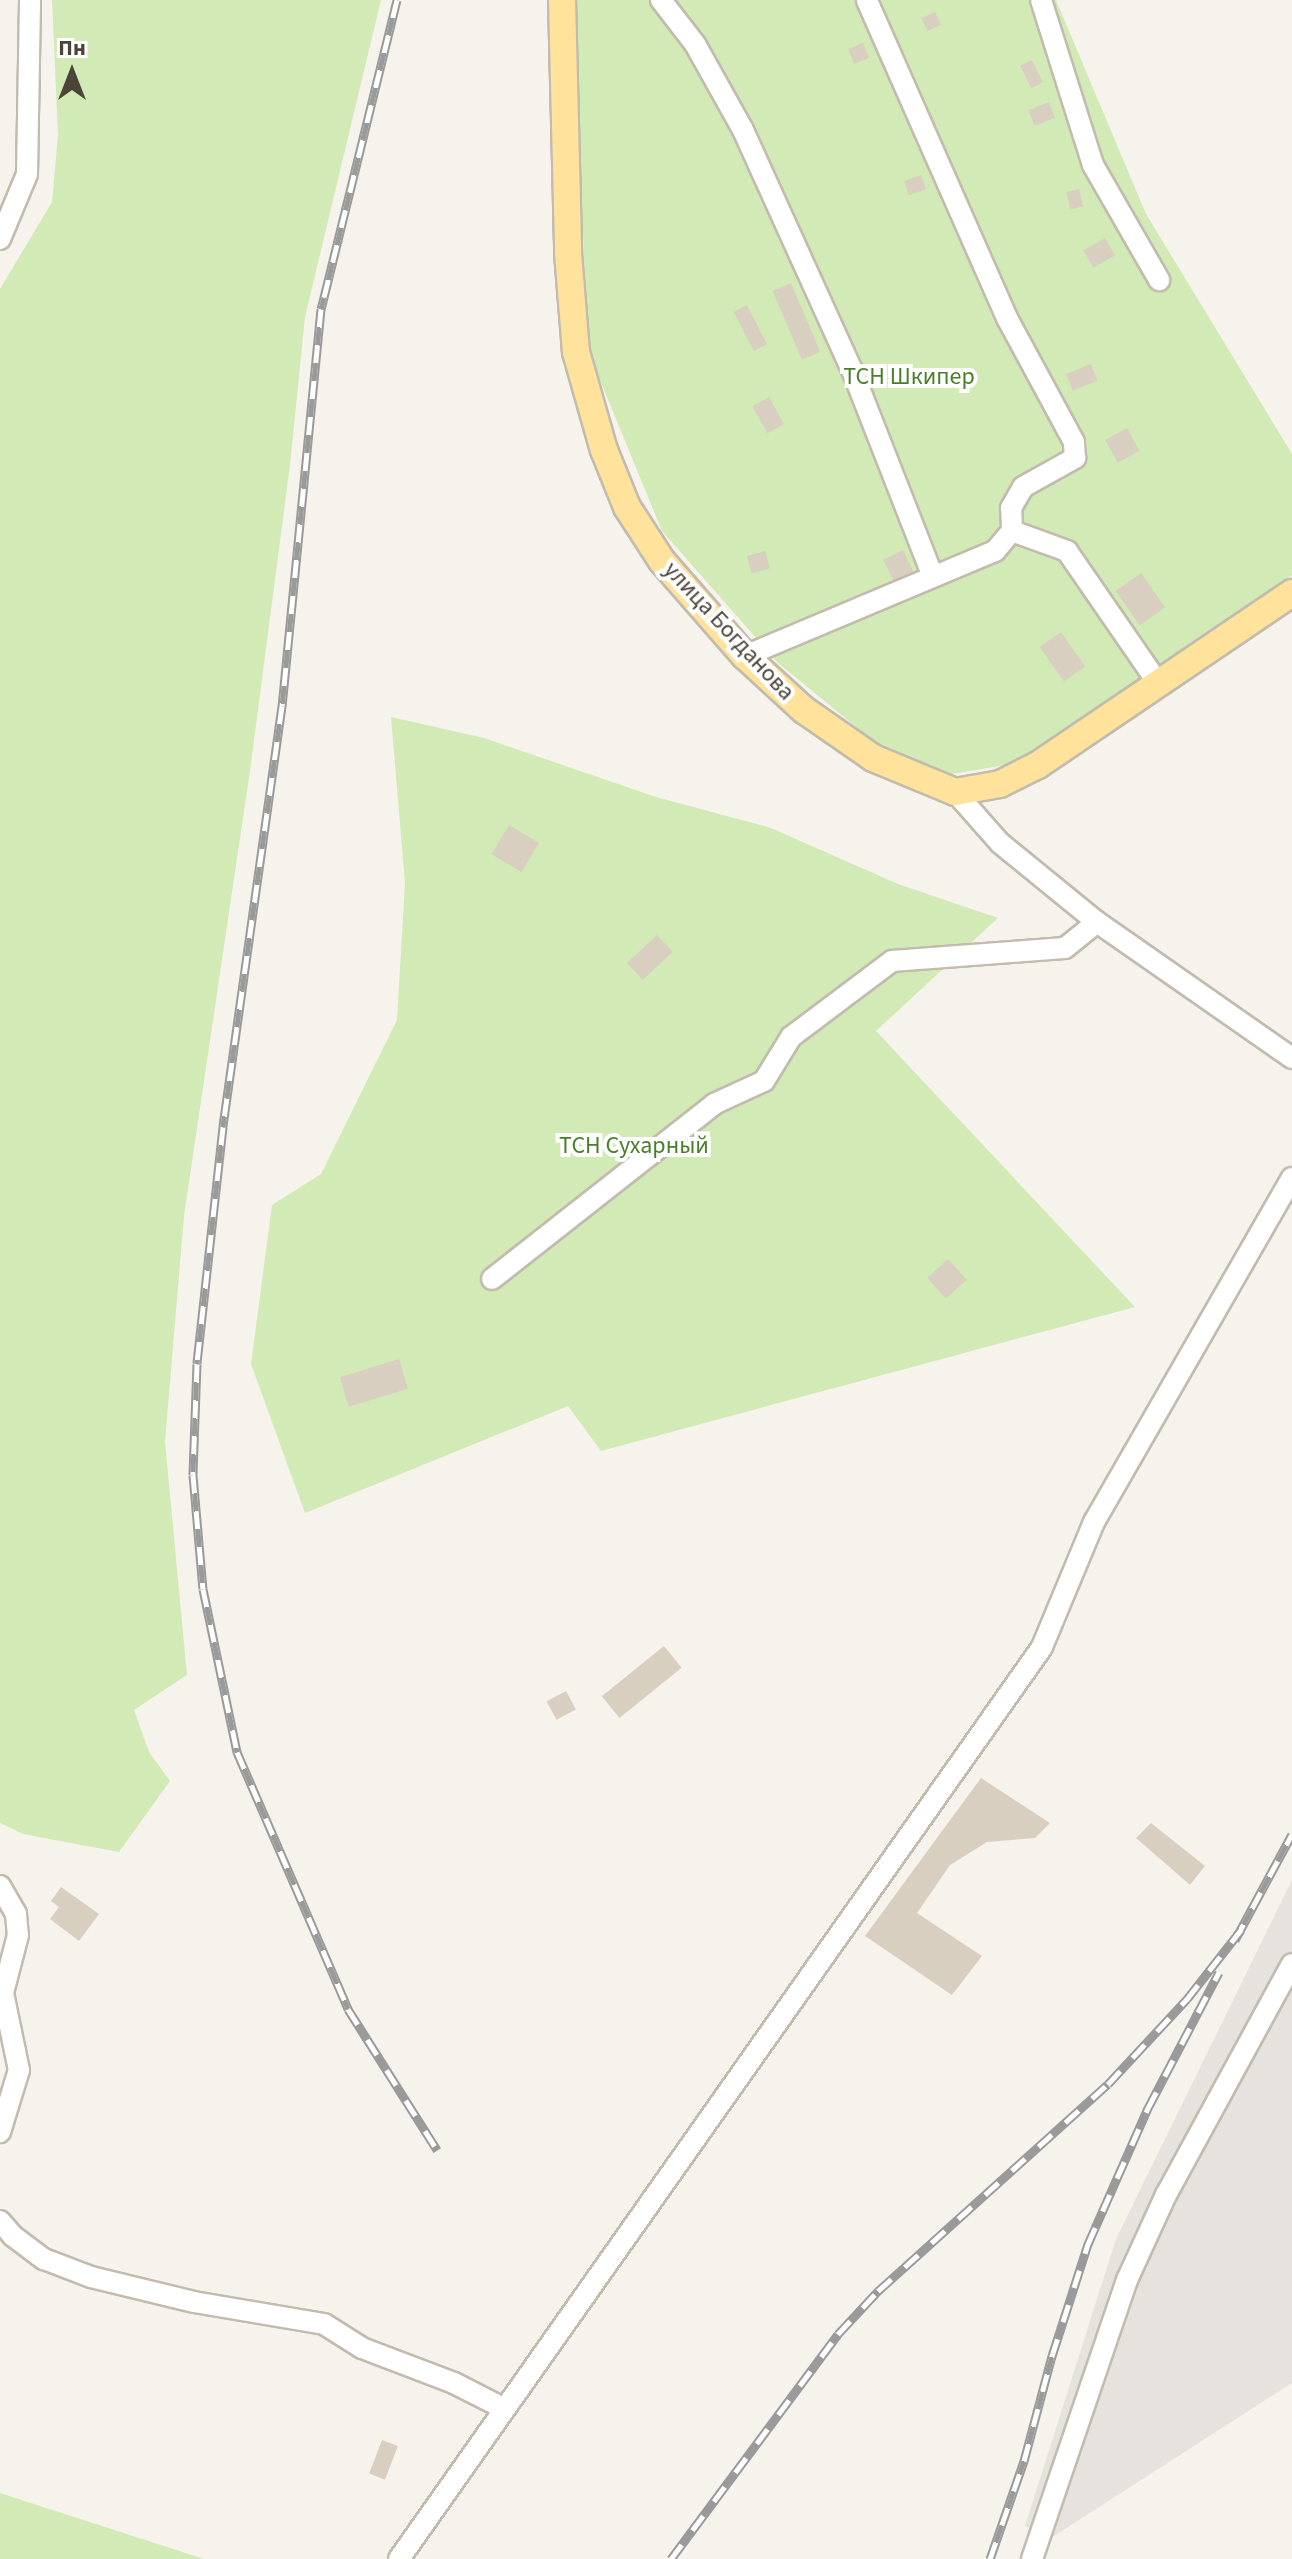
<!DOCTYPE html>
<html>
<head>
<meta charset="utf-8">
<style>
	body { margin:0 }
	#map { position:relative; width:1292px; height:2559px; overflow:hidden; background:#f6f3ec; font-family:"Source Sans 3",sans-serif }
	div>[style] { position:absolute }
	.industrial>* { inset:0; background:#e6e2dd }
	.green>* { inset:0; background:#d2eab5 }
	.building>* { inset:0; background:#d8cfc1; transform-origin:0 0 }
	.roads { filter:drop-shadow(2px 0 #c2bbae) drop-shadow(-2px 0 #c2bbae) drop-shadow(0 2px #c2bbae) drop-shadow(0 -2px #c2bbae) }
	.minor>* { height:20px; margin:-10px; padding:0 10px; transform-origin:10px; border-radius:10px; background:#fff }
	.major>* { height:26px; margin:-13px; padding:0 13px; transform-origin:13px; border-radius:13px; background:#ffe39c }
	.rail>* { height:9px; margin-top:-4.5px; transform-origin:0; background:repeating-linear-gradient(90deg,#fff 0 18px,#9a9a9a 0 36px); box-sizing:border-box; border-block:2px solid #9a9a9a }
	span { translate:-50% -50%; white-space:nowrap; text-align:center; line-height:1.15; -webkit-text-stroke:8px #fff; paint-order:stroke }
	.park-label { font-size:24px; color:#4a7f2a }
	.street-label { font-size:24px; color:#4b4439 }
	.north { position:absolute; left:32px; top:32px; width:80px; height:80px; -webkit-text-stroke:6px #fff; paint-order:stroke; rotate:0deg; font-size:22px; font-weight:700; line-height:32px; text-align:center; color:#4b4439 }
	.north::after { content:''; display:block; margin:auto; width:28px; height:36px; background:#4b4439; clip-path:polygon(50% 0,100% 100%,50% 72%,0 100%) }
</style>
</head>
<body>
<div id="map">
	<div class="industrial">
		<div style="clip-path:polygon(1292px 1880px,1292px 2383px,1051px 2538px,1025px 2526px,1116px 2239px)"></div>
	</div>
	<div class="green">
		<div style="clip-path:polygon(52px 0,381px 0,305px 317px,290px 465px,250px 771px,184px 1216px,165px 1442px,187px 1675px,134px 1710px,149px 1752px,170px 1781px,119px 1852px,23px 1834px,0 1823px,0 289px,52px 202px,58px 135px)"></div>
		<div style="clip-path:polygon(573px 0,1056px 0,1146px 214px,1292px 454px,1292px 575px,1022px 762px,947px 775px,883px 749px,778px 663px,662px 531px,588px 351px)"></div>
		<div style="clip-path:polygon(391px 717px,484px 738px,656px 797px,771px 828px,898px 884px,998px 918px,876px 1031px,1135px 1307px,601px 1451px,568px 1406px,305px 1513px,251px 1364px,272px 1205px,321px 1174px,397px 1020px,405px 883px)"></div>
		<div style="clip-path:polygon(0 2493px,204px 2559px,0 2559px)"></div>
	</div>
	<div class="building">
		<div style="left:935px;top:12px;width:14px;height:15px;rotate:65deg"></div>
		<div style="left:863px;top:43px;width:16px;height:16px;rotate:68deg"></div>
		<div style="left:1032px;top:60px;width:25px;height:13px;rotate:64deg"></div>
		<div style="left:1049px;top:102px;width:17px;height:22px;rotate:69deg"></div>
		<div style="left:921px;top:175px;width:15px;height:18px;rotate:70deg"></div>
		<div style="left:1079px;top:189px;width:18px;height:13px;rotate:77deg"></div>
		<div style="left:1105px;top:238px;width:20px;height:25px;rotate:60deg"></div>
		<div style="left:791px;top:283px;width:75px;height:20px;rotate:67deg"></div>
		<div style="left:747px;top:305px;width:44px;height:15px;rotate:63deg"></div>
		<div style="left:1091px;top:364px;width:18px;height:27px;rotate:68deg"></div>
		<div style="left:769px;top:397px;width:31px;height:19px;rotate:61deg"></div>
		<div style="left:1127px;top:428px;width:26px;height:25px;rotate:61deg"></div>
		<div style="left:903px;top:550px;width:28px;height:22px;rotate:64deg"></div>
		<div style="left:765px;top:551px;width:18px;height:19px;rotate:74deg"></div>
		<div style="left:1141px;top:573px;width:42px;height:31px;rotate:55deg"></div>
		<div style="left:1061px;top:632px;width:42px;height:26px;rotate:55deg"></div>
		<div style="left:509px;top:825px;width:35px;height:34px;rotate:31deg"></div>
		<div style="left:657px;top:935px;width:23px;height:41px;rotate:47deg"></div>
		<div style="left:948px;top:1259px;width:28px;height:28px;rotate:48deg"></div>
		<div style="left:399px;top:1359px;width:31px;height:62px;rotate:73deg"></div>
		<div style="left:664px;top:1646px;width:28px;height:80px;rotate:51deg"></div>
		<div style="left:566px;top:1691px;width:21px;height:22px;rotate:62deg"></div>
		<div style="clip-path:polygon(981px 1778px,1050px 1823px,1035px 1838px,987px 1842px,950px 1865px,917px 1913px,982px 1956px,952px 1995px,865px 1936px)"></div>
		<div style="clip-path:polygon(1151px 1823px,1205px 1866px,1190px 1885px,1136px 1838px)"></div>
		<div style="clip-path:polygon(61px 1887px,99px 1914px,79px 1941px,50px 1919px,59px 1907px,51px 1901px)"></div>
		<div style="left:382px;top:2440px;width:17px;height:36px;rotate:21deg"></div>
	</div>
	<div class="roads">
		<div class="minor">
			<div style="left:661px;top:0;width:56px;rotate:52.3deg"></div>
			<div style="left:695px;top:44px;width:98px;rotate:60.8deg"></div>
			<div style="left:743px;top:130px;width:264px;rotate:65.6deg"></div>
			<div style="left:852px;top:370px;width:222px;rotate:68.6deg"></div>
			<div style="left:1041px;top:0;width:173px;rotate:72.5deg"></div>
			<div style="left:1093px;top:165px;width:133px;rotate:60.1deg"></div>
			<div style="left:0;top:239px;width:70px;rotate:-67.4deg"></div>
			<div style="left:27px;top:174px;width:174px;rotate:-89deg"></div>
			<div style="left:1012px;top:531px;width:59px;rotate:20deg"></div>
			<div style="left:1067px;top:551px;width:160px;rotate:55.4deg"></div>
			<div style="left:745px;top:656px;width:271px;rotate:-22.8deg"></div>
			<div style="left:995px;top:551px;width:26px;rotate:-50deg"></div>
			<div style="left:1012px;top:531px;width:23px;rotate:-92deg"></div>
			<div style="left:1011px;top:508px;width:24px;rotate:-60deg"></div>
			<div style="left:1023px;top:487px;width:60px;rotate:-29.1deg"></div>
			<div style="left:1075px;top:458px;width:16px;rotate:-94deg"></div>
			<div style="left:1074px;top:442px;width:141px;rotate:-118.4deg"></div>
			<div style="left:1007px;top:318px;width:347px;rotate:-113.8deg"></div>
			<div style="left:955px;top:792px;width:68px;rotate:48.6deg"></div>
			<div style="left:1000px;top:843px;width:125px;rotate:39.2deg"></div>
			<div style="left:1097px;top:922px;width:238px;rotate:34.9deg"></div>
			<div style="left:492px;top:1279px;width:283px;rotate:-38.2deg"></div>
			<div style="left:714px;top:1104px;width:55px;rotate:-24.7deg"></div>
			<div style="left:764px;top:1081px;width:52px;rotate:-58.5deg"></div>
			<div style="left:791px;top:1037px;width:126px;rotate:-37deg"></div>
			<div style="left:892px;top:961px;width:173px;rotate:-4.3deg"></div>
			<div style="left:1065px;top:948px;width:41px;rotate:-39.1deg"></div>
			<div style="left:0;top:1886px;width:32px;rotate:60deg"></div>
			<div style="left:16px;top:1914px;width:21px;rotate:85deg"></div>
			<div style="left:18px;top:1935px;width:60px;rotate:104.5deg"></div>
			<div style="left:3px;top:1993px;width:79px;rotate:78.3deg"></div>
			<div style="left:19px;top:2070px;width:65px;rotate:107deg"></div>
			<div style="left:0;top:2221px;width:20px;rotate:49deg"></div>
			<div style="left:13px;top:2236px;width:39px;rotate:37deg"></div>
			<div style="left:44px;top:2259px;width:50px;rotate:21deg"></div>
			<div style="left:91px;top:2277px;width:106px;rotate:13.6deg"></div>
			<div style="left:194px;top:2302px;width:132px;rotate:9.6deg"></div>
			<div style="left:324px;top:2324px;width:45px;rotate:32.3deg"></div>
			<div style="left:362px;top:2348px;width:98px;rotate:20.8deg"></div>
			<div style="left:454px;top:2383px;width:57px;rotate:27deg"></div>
			<div style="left:399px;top:2559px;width:1116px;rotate:-54.81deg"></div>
			<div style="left:1042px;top:1647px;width:135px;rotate:-67.4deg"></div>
			<div style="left:1094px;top:1522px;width:397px;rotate:-60.1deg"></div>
			<div style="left:1032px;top:2559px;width:295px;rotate:-71.2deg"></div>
			<div style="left:1127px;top:2280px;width:94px;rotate:-65.4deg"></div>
			<div style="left:1166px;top:2195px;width:263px;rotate:-61.4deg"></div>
		</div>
		<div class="major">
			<div style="left:562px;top:0;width:253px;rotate:88.6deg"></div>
			<div style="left:568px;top:253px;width:99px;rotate:85.4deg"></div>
			<div style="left:576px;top:352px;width:102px;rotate:74.1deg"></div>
			<div style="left:604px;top:450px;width:61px;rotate:68deg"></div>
			<div style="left:627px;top:507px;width:64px;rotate:57.1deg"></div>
			<div style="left:662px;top:561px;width:126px;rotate:48.9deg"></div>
			<div style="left:745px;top:656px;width:80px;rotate:42.5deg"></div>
			<div style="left:804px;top:710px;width:84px;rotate:34.8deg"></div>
			<div style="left:873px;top:758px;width:89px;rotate:22.5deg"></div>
			<div style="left:955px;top:792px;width:46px;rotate:-10.1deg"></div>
			<div style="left:1000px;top:784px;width:42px;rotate:-26.6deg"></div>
			<div style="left:1038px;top:765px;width:307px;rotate:-34.1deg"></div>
		</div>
	</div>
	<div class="rail">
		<div style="left:397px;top:0;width:318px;rotate:103.8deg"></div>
		<div style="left:321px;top:309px;width:399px;rotate:95.6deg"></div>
		<div style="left:282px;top:706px;width:425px;rotate:98deg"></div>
		<div style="left:223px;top:1127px;width:238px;rotate:96.3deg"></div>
		<div style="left:197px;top:1364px;width:111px;rotate:92.1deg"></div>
		<div style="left:193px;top:1475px;width:114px;rotate:85deg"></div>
		<div style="left:203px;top:1589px;width:167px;rotate:78.2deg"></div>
		<div style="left:237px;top:1752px;width:280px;rotate:66.6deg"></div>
		<div style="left:348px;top:2009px;width:167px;rotate:57.7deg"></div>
		<div style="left:1235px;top:1940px;width:120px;rotate:-61.7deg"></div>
		<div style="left:671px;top:2559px;width:280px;rotate:-53.4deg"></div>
		<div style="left:838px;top:2334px;width:59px;rotate:-47.1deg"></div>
		<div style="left:878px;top:2291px;width:309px;rotate:-42deg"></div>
		<div style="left:1108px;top:2084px;width:116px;rotate:-47.1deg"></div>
		<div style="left:1187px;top:1999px;width:88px;rotate:-52deg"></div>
		<div style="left:990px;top:2559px;width:104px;rotate:-70.9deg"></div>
		<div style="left:1024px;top:2461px;width:109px;rotate:-75.1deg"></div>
		<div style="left:1052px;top:2356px;width:118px;rotate:-72.2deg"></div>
		<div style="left:1088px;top:2244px;width:149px;rotate:-66.2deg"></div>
		<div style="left:1148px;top:2108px;width:153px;rotate:-62.4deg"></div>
	</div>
	<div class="park-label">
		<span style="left:909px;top:377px">ТСН Шкипер</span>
		<span style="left:634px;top:1146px">ТСН Сухарный</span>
	</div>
	<div class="street-label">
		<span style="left:729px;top:631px;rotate:47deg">улица Богданова</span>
	</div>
	<div class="north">Пн</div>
</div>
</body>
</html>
